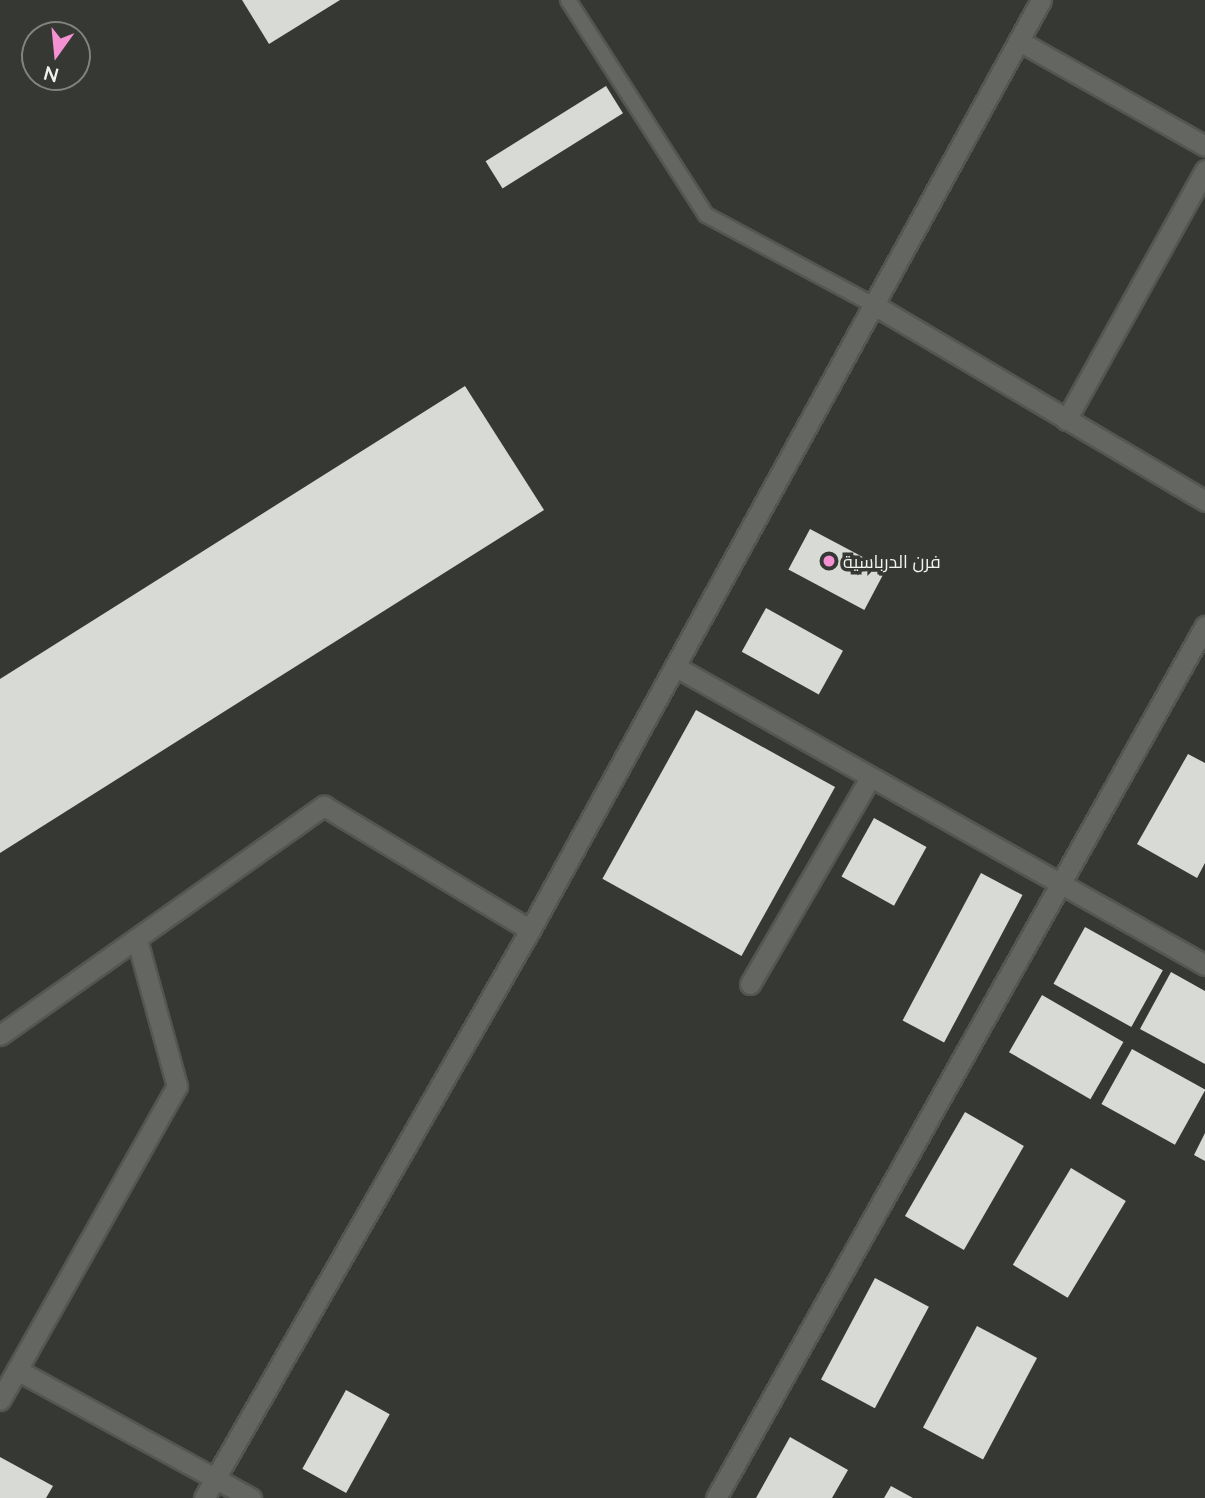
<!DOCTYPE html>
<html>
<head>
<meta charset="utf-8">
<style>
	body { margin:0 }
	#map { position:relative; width:1205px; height:1498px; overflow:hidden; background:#353833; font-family:Lato,Cairo,sans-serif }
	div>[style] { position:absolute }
	.building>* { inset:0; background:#d8dbd5; transform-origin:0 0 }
	.roads { filter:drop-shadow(2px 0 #545653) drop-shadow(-2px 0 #545653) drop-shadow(0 2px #545653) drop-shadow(0 -2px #545653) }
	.service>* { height:14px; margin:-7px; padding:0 7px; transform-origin:7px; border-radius:7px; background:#636661 }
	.minor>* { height:19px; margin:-9.5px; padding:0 9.5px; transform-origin:9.5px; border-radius:9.5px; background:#636661 }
	.dots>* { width:19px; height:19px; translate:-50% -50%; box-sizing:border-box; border:4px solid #353833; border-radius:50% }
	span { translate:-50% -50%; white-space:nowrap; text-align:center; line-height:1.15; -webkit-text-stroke:7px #353833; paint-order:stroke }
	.poi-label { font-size:18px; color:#f2f3f1 }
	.left { translate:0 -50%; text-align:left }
	.north { position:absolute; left:21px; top:21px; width:70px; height:70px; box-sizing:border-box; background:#353833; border:2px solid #81837f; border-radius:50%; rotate:195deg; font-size:19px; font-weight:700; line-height:28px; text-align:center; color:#f2f3f1 }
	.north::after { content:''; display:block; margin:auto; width:24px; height:32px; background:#f491d3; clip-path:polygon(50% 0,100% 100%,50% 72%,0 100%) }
</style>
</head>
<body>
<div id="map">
	<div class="building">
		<div style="clip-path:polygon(242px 0,340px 0,269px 44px)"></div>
		<div style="left:606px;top:86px;width:32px;height:142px;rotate:58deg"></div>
		<div style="clip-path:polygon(465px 386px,544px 510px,0 853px,0 679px)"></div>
		<div style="left:810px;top:529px;width:86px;height:46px;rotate:28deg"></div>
		<div style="left:766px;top:608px;width:88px;height:50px;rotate:29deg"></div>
		<div style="left:696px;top:710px;width:159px;height:193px;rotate:29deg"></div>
		<div style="clip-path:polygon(1188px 754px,1205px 763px,1205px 863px,1197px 878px,1137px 844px)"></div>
		<div style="left:874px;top:818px;width:60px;height:67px;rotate:29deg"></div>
		<div style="left:981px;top:873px;width:47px;height:167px;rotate:28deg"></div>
		<div style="left:1085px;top:927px;width:89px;height:65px;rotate:29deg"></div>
		<div style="clip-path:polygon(1171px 972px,1205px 991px,1205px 1064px,1140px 1029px)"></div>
		<div style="left:1042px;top:995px;width:94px;height:66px;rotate:30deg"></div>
		<div style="left:1132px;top:1049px;width:84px;height:63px;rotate:29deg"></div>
		<div style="left:965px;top:1112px;width:68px;height:120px;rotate:30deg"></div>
		<div style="clip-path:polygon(1205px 1133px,1205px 1161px,1194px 1155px)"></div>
		<div style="left:1071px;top:1168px;width:64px;height:113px;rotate:31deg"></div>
		<div style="left:875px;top:1278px;width:61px;height:115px;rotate:28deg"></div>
		<div style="left:977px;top:1326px;width:68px;height:115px;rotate:28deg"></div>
		<div style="left:346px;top:1390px;width:50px;height:90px;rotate:29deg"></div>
		<div style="clip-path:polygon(790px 1437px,848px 1470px,832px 1498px,756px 1498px)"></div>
		<div style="clip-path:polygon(0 1457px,53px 1486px,46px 1498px,0 1498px)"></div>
		<div style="clip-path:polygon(891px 1486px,913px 1498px,884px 1498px)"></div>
	</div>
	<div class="roads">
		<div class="service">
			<div style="left:568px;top:0;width:255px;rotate:57.3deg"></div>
			<div style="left:706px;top:215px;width:191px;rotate:28.2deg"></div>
		</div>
		<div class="minor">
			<div style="left:1019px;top:41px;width:214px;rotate:29.4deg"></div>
			<div style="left:874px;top:305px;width:385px;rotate:30.6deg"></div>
			<div style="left:1066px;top:420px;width:286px;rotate:-60.9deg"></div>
			<div style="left:676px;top:667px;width:607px;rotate:29.39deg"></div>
			<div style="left:750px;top:984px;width:238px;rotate:-59.8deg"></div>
			<div style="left:0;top:1035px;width:397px;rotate:-35.3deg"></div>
			<div style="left:324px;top:806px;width:240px;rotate:31deg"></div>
			<div style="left:17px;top:1370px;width:267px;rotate:28.7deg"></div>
			<div style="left:0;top:1400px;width:360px;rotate:-60.6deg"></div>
			<div style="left:177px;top:1086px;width:151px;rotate:-105.3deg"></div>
			<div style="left:204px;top:1498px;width:655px;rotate:-60.15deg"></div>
			<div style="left:530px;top:930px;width:1061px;rotate:-61.21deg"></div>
			<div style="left:716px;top:1498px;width:1000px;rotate:-60.72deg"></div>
		</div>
	</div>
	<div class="dots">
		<div style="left:829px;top:561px;background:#f491d3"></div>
	</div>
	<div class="poi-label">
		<span class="left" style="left:843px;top:561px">فرن الدرباسية</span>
	</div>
	<div class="north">N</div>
</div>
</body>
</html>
